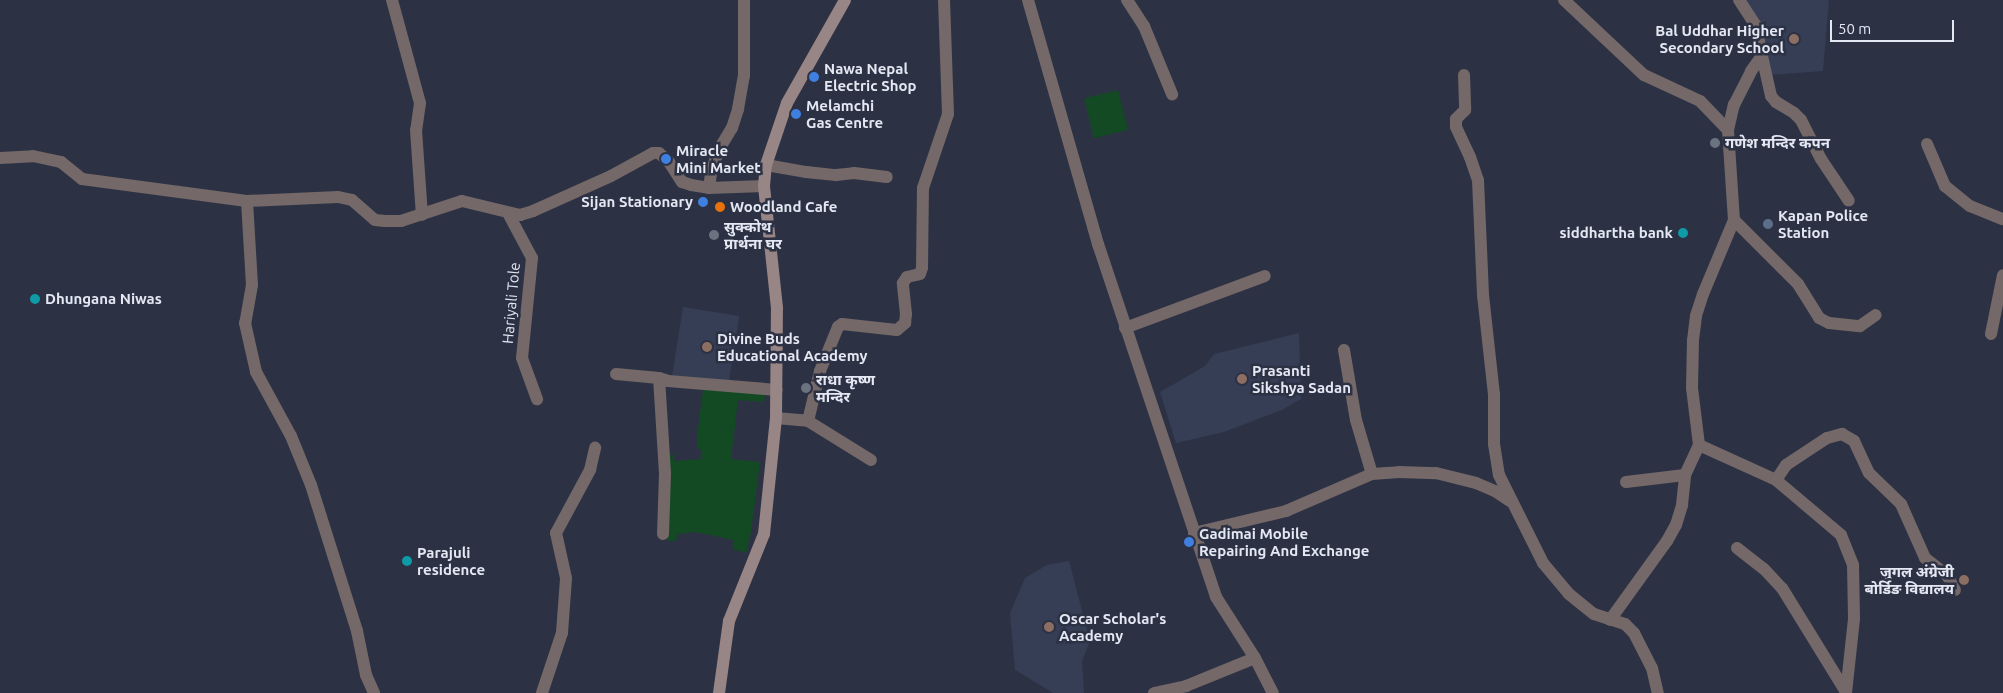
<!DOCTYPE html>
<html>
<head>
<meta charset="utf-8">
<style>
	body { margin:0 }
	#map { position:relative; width:2003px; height:693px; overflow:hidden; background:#2c3244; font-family:Ubuntu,"Noto Sans Devanagari",sans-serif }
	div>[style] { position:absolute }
	.built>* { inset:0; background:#363e55; transform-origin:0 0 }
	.green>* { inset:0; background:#134a24; transform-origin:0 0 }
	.minor>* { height:12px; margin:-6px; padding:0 6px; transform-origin:6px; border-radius:6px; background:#746868 }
	.secondary>* { height:12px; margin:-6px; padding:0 6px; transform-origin:6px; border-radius:6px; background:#988586 }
	.dots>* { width:14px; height:14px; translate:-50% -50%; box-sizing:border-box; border:2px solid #2c3244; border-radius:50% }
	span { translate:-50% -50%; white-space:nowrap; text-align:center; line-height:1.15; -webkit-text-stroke:5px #2c3244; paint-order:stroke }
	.poi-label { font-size:15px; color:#e3e8f3; font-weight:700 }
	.right { translate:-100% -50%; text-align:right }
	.left { translate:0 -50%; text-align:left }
	.street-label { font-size:15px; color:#e3e8f3 }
	.scale { position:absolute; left:1830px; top:20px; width:124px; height:22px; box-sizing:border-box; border:2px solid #e3e8f3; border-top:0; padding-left:6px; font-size:15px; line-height:18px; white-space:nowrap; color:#e3e8f3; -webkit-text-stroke:4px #2c3244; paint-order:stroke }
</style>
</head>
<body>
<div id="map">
	<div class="built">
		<div style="clip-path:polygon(1744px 0,1829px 0,1823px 71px,1771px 75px)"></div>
		<div style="left:683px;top:307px;width:57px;height:71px;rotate:9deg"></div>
		<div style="clip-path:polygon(1299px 333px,1301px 399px,1282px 410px,1224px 432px,1176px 443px,1160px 392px,1205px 366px,1214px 354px)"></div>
		<div style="clip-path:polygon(1069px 561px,1090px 641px,1082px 661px,1084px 693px,1053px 693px,1015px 670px,1010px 613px,1025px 578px,1047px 565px)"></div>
	</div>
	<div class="green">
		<div style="left:1118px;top:90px;width:41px;height:35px;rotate:76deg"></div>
		<div style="clip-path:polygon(703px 389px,765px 394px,764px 402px,738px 400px,731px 459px,760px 462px,751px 532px,746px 553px,733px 549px,734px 540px,695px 532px,678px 534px,676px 541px,667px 541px,668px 455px,674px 455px,674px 461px,701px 459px,701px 449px,697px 449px,697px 437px)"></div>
	</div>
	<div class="minor">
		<div style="left:392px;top:0;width:107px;rotate:74.8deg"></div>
		<div style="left:420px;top:103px;width:27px;rotate:98deg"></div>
		<div style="left:416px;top:130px;width:85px;rotate:86deg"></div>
		<div style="left:1028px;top:0;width:254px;rotate:74deg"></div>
		<div style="left:1098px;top:244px;width:372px;rotate:71.5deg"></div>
		<div style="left:1216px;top:597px;width:72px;rotate:57.4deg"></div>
		<div style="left:1255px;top:658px;width:39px;rotate:63deg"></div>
		<div style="left:1127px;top:0;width:31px;rotate:57deg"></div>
		<div style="left:1144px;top:26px;width:74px;rotate:67.6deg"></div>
		<div style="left:1564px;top:0;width:110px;rotate:43.2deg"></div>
		<div style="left:1644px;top:75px;width:62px;rotate:24.9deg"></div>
		<div style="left:1700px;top:101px;width:40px;rotate:46deg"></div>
		<div style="left:1728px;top:130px;width:90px;rotate:86.2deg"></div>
		<div style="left:1734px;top:220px;width:80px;rotate:112.7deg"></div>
		<div style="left:1703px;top:294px;width:23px;rotate:108deg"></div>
		<div style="left:1696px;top:316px;width:24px;rotate:97deg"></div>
		<div style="left:1693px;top:340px;width:48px;rotate:91.2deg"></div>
		<div style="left:1692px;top:388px;width:57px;rotate:83deg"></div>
		<div style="left:1699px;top:445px;width:85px;rotate:24.4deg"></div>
		<div style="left:1776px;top:480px;width:85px;rotate:40.2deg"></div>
		<div style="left:1841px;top:535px;width:32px;rotate:68deg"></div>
		<div style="left:1853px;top:565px;width:54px;rotate:88.9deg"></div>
		<div style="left:1854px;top:619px;width:74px;rotate:96.2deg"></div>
		<div style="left:1762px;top:56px;width:41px;rotate:77.3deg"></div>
		<div style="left:1771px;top:96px;width:8px;rotate:50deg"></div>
		<div style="left:1776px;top:102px;width:21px;rotate:31deg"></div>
		<div style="left:1794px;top:113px;width:10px;rotate:45deg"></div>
		<div style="left:1801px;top:120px;width:44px;rotate:62.9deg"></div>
		<div style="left:1821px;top:159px;width:50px;rotate:56.3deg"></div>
		<div style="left:1464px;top:75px;width:35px;rotate:88deg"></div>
		<div style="left:1465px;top:110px;width:13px;rotate:135deg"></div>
		<div style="left:1456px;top:119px;width:8px;rotate:90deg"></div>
		<div style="left:1456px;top:127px;width:33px;rotate:65deg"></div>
		<div style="left:1470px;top:157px;width:24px;rotate:71deg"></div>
		<div style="left:1478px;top:180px;width:115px;rotate:87.5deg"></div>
		<div style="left:1483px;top:295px;width:100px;rotate:83.7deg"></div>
		<div style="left:1494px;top:394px;width:50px;rotate:90deg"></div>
		<div style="left:1494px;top:444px;width:31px;rotate:81deg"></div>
		<div style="left:1499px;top:475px;width:98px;rotate:63.4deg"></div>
		<div style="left:1543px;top:563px;width:40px;rotate:50deg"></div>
		<div style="left:1569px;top:594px;width:32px;rotate:39deg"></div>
		<div style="left:1594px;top:614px;width:33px;rotate:18deg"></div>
		<div style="left:1625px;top:624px;width:13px;rotate:45deg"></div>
		<div style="left:1634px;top:633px;width:39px;rotate:63deg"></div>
		<div style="left:1652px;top:668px;width:26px;rotate:77deg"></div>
		<div style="left:1728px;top:130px;width:26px;rotate:-77deg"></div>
		<div style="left:1734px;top:105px;width:38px;rotate:-63deg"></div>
		<div style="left:1751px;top:71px;width:19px;rotate:-54deg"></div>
		<div style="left:1762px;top:56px;width:31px;rotate:-101deg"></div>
		<div style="left:1756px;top:26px;width:31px;rotate:-123deg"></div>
		<div style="left:1927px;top:144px;width:46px;rotate:66.8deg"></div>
		<div style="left:1945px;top:186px;width:32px;rotate:39deg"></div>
		<div style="left:1970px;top:206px;width:35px;rotate:22deg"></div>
		<div style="left:0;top:158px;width:33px;rotate:-3deg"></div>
		<div style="left:33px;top:156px;width:29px;rotate:12deg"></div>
		<div style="left:61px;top:162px;width:27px;rotate:39deg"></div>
		<div style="left:82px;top:179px;width:166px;rotate:7.6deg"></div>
		<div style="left:247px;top:201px;width:91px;rotate:-2.5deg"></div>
		<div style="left:338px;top:197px;width:14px;rotate:12deg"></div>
		<div style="left:352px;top:200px;width:30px;rotate:41deg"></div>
		<div style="left:375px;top:220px;width:10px;rotate:6deg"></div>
		<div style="left:385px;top:221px;width:16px"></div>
		<div style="left:401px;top:221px;width:64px;rotate:-18.2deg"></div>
		<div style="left:462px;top:201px;width:60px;rotate:13.6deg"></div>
		<div style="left:520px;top:215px;width:14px;rotate:-17deg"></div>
		<div style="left:533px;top:211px;width:85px;rotate:-24.2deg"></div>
		<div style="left:611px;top:176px;width:48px;rotate:-28.7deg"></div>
		<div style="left:653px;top:153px;width:6px"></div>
		<div style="left:659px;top:153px;width:13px;rotate:42deg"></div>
		<div style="left:669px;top:162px;width:24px;rotate:57deg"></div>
		<div style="left:682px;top:182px;width:9px;rotate:18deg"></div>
		<div style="left:691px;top:185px;width:18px;rotate:9deg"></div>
		<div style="left:709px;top:188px;width:55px;rotate:-2.1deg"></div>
		<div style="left:766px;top:165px;width:41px;rotate:9.9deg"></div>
		<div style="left:806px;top:172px;width:30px;rotate:6deg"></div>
		<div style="left:836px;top:175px;width:18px;rotate:-6deg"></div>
		<div style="left:854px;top:173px;width:33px;rotate:7deg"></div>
		<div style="left:709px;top:188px;width:15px;rotate:-82deg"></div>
		<div style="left:711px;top:173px;width:23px;rotate:-72deg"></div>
		<div style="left:718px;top:151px;width:27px;rotate:-59deg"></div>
		<div style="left:732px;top:128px;width:20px;rotate:-72deg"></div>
		<div style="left:738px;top:109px;width:34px;rotate:-80deg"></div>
		<div style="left:744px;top:76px;width:76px;rotate:-90deg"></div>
		<div style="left:247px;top:201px;width:84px;rotate:86.6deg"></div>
		<div style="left:252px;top:285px;width:39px;rotate:100deg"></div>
		<div style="left:245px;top:323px;width:50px;rotate:77.3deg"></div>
		<div style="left:256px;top:372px;width:73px;rotate:61.3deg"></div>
		<div style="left:291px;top:436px;width:53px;rotate:67.8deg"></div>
		<div style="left:311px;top:485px;width:153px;rotate:72.5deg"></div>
		<div style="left:357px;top:631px;width:45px;rotate:78.4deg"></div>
		<div style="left:366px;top:675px;width:20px;rotate:66deg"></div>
		<div style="left:508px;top:213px;width:51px;rotate:61.9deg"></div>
		<div style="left:532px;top:258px;width:100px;rotate:95.7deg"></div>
		<div style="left:522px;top:358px;width:44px;rotate:69.9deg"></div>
		<div style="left:1734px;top:220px;width:91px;rotate:45deg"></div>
		<div style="left:1798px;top:284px;width:40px;rotate:58deg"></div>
		<div style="left:1819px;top:318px;width:11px;rotate:27deg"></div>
		<div style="left:1829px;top:323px;width:31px;rotate:6deg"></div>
		<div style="left:1860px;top:326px;width:19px;rotate:-35deg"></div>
		<div style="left:1125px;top:328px;width:149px;rotate:-20.4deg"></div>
		<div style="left:1991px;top:334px;width:60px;rotate:-78.5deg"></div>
		<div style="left:1344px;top:350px;width:71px;rotate:80.3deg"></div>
		<div style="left:1356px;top:420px;width:56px;rotate:73.5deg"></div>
		<div style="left:616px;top:374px;width:43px;rotate:5.3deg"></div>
		<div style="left:659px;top:378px;width:9px;rotate:18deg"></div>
		<div style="left:668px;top:381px;width:109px;rotate:4.7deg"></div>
		<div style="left:659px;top:378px;width:96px;rotate:86.4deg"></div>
		<div style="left:665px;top:474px;width:60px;rotate:91.9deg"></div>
		<div style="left:776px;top:418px;width:32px;rotate:5deg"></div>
		<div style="left:808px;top:421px;width:74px;rotate:31.8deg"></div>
		<div style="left:808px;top:421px;width:51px;rotate:-76.5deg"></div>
		<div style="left:820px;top:371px;width:48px;rotate:-67.8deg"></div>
		<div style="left:838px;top:327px;width:5px;rotate:-37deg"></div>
		<div style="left:842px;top:324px;width:55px;rotate:6.2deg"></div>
		<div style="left:897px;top:330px;width:11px;rotate:-41deg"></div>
		<div style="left:905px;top:323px;width:9px;rotate:-84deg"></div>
		<div style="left:906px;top:314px;width:31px;rotate:-96deg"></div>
		<div style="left:903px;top:283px;width:7px;rotate:-56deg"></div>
		<div style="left:907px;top:277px;width:13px;rotate:-13deg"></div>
		<div style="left:920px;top:274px;width:6px;rotate:-72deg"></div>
		<div style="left:922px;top:268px;width:80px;rotate:-89.3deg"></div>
		<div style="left:923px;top:188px;width:78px;rotate:-71.3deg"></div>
		<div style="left:948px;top:114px;width:114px;rotate:-92deg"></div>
		<div style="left:1776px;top:480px;width:18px;rotate:-56deg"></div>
		<div style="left:1786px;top:465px;width:49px;rotate:-33.4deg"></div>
		<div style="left:1827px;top:438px;width:16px;rotate:-15deg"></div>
		<div style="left:1842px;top:434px;width:14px;rotate:30deg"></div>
		<div style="left:1854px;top:441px;width:35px;rotate:65deg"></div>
		<div style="left:1869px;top:473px;width:45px;rotate:44.1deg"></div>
		<div style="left:1901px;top:504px;width:59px;rotate:66deg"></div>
		<div style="left:1925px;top:558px;width:28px;rotate:38deg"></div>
		<div style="left:1947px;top:575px;width:17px;rotate:62deg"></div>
		<div style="left:1626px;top:482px;width:59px;rotate:-6.8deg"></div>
		<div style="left:1194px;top:533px;width:95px;rotate:-13.4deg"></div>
		<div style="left:1286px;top:511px;width:94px;rotate:-23.3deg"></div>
		<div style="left:1372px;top:474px;width:27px;rotate:-4deg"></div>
		<div style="left:1399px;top:472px;width:37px;rotate:2deg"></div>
		<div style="left:1436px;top:473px;width:41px;rotate:14deg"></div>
		<div style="left:1476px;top:483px;width:21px;rotate:23deg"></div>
		<div style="left:1495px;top:491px;width:18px;rotate:34deg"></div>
		<div style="left:1737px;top:548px;width:34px;rotate:38deg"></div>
		<div style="left:1764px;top:569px;width:26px;rotate:47deg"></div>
		<div style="left:1782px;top:588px;width:122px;rotate:58.4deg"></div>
		<div style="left:1610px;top:620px;width:97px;rotate:-54.2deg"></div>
		<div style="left:1667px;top:541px;width:18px;rotate:-61deg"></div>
		<div style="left:1676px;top:525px;width:21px;rotate:-73deg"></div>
		<div style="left:1682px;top:505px;width:30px;rotate:-84deg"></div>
		<div style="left:1685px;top:475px;width:33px;rotate:-65deg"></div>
		<div style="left:542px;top:693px;width:63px;rotate:-71.6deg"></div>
		<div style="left:562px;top:633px;width:55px;rotate:-85.8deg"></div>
		<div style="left:566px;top:578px;width:46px;rotate:-102.5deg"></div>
		<div style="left:556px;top:533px;width:72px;rotate:-61.6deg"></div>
		<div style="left:590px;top:470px;width:23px;rotate:-77deg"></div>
		<div style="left:1154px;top:693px;width:33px;rotate:-12deg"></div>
		<div style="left:1186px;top:686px;width:74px;rotate:-22.1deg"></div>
	</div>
	<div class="secondary">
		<div style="left:719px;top:693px;width:73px;rotate:-82.1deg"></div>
		<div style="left:729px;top:621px;width:94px;rotate:-68.1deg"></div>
		<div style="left:764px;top:534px;width:117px;rotate:-84.1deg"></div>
		<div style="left:776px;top:418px;width:110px;rotate:-89.5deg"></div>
		<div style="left:777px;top:308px;width:123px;rotate:-96.1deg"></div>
		<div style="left:764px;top:186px;width:21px;rotate:-85deg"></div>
		<div style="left:766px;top:165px;width:65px;rotate:-71.3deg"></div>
		<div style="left:787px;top:103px;width:118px;rotate:-60.6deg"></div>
	</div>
	<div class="dots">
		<div style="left:1794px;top:39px;background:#8d6e63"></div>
		<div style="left:814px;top:77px;background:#3f7fe0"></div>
		<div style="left:796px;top:114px;background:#3f7fe0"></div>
		<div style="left:1715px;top:143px;background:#6b7280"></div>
		<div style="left:666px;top:159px;background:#3f7fe0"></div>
		<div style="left:703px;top:202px;background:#3f7fe0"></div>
		<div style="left:720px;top:207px;background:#e8710a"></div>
		<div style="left:1768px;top:224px;background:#5c6f8a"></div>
		<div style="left:1683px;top:233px;background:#0f9aa8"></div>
		<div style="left:714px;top:235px;background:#6b7280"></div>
		<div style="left:35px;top:299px;background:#0f9aa8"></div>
		<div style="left:707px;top:347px;background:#8d6e63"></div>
		<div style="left:1242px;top:379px;background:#8d6e63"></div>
		<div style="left:806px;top:388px;background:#6b7280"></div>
		<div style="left:1189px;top:542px;background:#3f7fe0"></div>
		<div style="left:407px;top:561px;background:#0f9aa8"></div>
		<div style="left:1964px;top:580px;background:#8d6e63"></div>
		<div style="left:1049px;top:627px;background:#8d6e63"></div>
	</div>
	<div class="poi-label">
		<span class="right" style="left:1784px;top:39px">Bal Uddhar Higher<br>Secondary School</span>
		<span class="left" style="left:824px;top:77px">Nawa Nepal<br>Electric Shop</span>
		<span class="left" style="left:806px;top:114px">Melamchi<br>Gas Centre</span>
		<span class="left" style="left:1725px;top:143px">गणेश मन्दिर कपन</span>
		<span class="left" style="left:676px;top:159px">Miracle<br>Mini Market</span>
		<span class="right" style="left:693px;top:202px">Sijan Stationary</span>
		<span class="left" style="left:730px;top:207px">Woodland Cafe</span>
		<span class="left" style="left:1778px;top:224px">Kapan Police<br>Station</span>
		<span class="left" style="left:724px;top:235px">सुक्कोथ<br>प्रार्थना घर</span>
		<span class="right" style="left:1673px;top:233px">siddhartha bank</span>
		<span class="left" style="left:45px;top:299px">Dhungana Niwas</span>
		<span class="left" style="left:717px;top:347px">Divine Buds<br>Educational Academy</span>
		<span class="left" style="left:1252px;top:379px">Prasanti<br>Sikshya Sadan</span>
		<span class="left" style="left:816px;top:388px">राधा कृष्ण<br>मन्दिर</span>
		<span class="left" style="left:1199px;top:542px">Gadimai Mobile<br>Repairing And Exchange</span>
		<span class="left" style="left:417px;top:561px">Parajuli<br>residence</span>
		<span class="right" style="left:1954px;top:580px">जुगल अंग्रेजी<br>बोर्डिङ विद्यालय</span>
		<span class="left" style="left:1059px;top:627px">Oscar Scholar's<br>Academy</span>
	</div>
	<div class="street-label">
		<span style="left:511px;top:303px;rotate:-85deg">Hariyali Tole</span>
	</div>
	<div class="scale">50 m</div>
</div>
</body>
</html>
